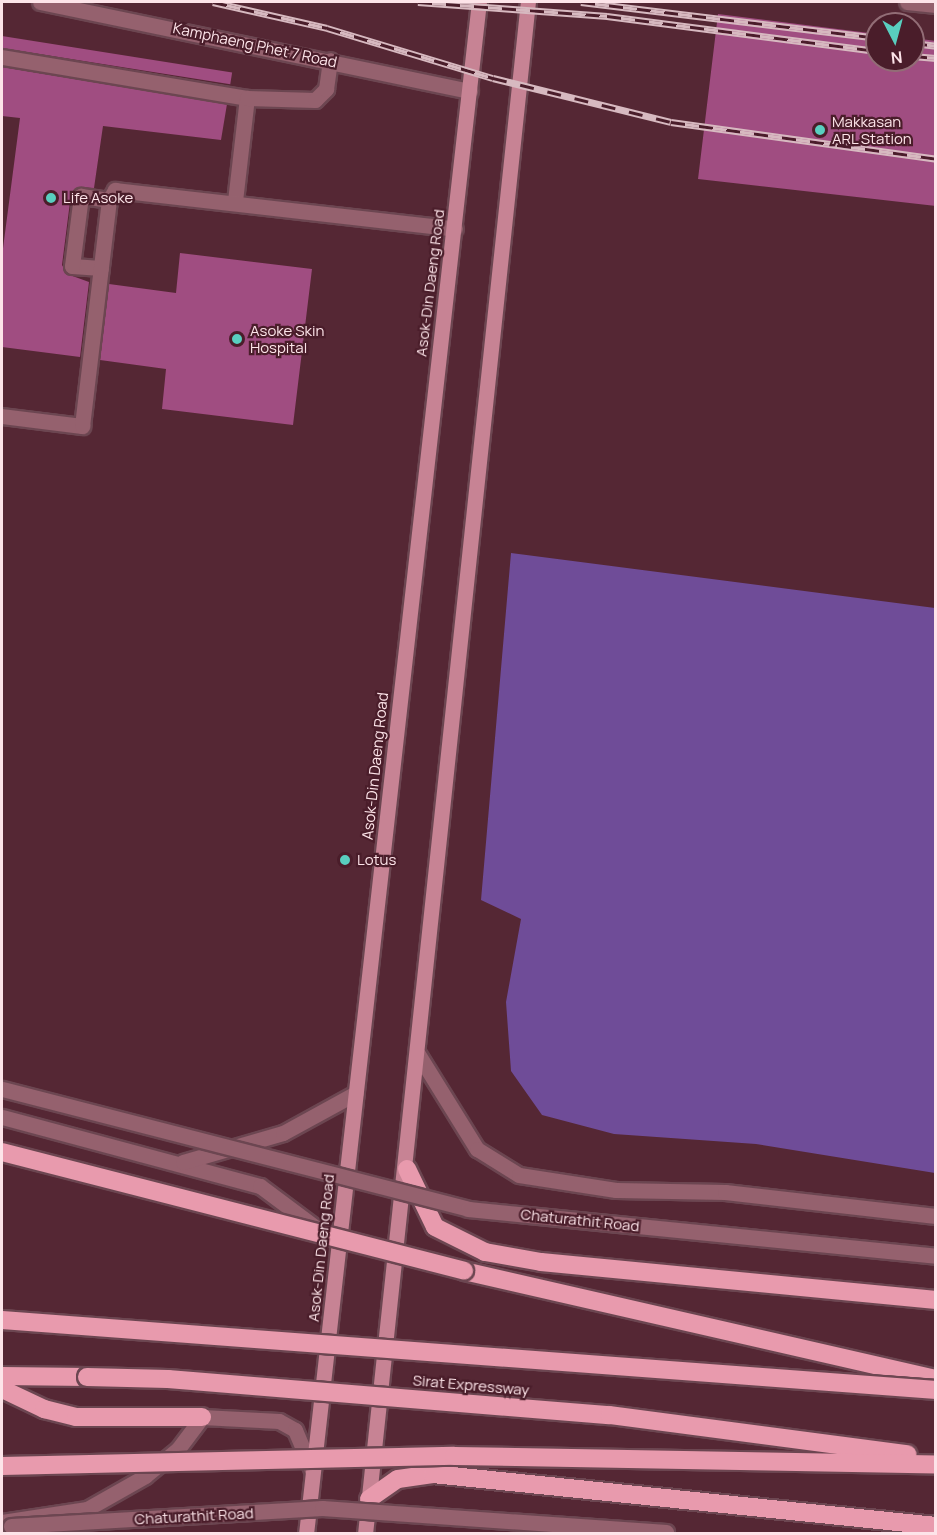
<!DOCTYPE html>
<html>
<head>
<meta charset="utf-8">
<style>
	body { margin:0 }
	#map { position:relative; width:937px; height:1535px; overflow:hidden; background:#552734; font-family:Manrope,sans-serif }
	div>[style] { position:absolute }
	.green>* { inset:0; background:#6f4c98 }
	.building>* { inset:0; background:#a04d81; transform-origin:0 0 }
	.roads { filter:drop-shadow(2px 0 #6c4651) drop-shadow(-2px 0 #6c4651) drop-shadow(0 2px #6c4651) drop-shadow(0 -2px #6c4651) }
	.minor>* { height:15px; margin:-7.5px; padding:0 7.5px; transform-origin:7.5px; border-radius:7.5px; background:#95616e }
	.tertiary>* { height:15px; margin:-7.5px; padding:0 7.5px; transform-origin:7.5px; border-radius:7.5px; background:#95616e }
	.secondary>* { height:15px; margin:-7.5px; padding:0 7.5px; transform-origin:7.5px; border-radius:7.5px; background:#95616e }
	.primary>* { height:15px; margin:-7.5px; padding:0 7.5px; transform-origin:7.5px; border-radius:7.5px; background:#c78394 }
	.motorway>* { height:18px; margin:-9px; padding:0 9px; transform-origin:9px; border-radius:9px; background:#e89aad }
	.rail>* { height:7px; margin-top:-3.5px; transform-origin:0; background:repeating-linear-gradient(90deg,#4a1d2a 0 14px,#d7b9c0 0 28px); box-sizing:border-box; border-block:2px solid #d7b9c0 }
	.bridges { filter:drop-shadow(2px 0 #6c4651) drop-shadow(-2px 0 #6c4651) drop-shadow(0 2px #6c4651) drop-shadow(0 -2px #6c4651) }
	.secondary-bridge>* { height:15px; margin:-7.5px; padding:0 7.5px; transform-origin:7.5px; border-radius:7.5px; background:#95616e }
	.motorway-bridge>* { height:18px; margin:-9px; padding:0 9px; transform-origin:9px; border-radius:9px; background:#e89aad }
	.dots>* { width:16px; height:16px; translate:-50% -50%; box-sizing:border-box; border:3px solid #4a1d2a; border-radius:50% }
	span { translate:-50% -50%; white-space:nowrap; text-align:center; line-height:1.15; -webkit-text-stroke:4.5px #4a1d2a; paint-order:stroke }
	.street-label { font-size:15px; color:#fde4e9 }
	.poi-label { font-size:15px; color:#fde4e9 }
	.left { translate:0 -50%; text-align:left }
	.frame { position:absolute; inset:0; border:3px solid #fde4e9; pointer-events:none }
	.north { position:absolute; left:865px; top:12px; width:60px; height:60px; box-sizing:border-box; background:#4a1d2a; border:2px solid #926d76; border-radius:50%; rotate:174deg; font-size:16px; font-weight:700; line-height:24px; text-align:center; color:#fde4e9 }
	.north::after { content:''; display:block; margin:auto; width:21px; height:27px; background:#59cebf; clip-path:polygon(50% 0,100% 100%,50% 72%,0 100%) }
</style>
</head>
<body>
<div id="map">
	<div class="green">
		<div style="clip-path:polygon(511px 553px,935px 608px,935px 1173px,756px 1144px,614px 1134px,542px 1115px,511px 1071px,506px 1002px,521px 919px,481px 900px)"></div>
	</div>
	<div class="building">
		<div style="clip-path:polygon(718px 14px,877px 34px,877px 60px,913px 60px,913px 38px,936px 41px,936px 206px,698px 179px)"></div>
		<div style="left:2px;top:36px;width:233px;height:12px;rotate:9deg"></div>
		<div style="clip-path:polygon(2px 67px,227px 104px,221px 140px,103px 126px,94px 188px,78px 187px,71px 194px,62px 265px,67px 274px,89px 282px,80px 357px,2px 347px,2px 256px,20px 118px,2px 116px)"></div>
		<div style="clip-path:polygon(180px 253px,312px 269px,293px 425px,162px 409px,166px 369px,100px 360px,109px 284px,176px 293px)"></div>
	</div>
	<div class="roads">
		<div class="minor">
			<div style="left:2px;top:57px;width:248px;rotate:9.5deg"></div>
			<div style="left:235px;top:201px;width:104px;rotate:-83.4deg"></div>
			<div style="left:247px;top:98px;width:68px;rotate:1.7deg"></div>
			<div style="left:315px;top:100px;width:16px;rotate:-45deg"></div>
			<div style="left:326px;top:89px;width:29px;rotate:-82deg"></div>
			<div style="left:101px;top:268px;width:29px;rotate:-176deg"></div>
			<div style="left:72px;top:266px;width:71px;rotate:-82.7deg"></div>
			<div style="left:81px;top:196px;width:28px;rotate:8deg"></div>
			<div style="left:2px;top:416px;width:81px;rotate:7.1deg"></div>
			<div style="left:82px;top:426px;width:228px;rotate:-83.2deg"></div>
			<div style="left:109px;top:200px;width:12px;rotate:-59deg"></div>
			<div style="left:115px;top:190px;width:342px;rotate:6.5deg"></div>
		</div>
		<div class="tertiary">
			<div style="left:40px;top:2px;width:439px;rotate:11.7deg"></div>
			<div style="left:907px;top:2px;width:29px;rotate:6deg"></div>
		</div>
		<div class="secondary">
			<div style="left:418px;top:1054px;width:112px;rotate:58.2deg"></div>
			<div style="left:477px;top:1149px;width:49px;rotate:31.8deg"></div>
			<div style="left:519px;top:1175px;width:98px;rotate:8.8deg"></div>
			<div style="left:616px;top:1190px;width:109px;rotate:1.1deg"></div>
			<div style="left:725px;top:1192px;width:212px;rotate:6.5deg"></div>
			<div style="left:2px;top:1117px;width:267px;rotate:15deg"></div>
			<div style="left:260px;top:1186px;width:79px;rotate:36.7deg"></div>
			<div style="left:183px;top:1162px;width:104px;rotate:-16.2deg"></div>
			<div style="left:283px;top:1133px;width:83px;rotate:-28.7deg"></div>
			<div style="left:2px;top:1522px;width:86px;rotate:-8.7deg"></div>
			<div style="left:87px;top:1509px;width:67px;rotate:-29.6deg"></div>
			<div style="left:145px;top:1476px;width:43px;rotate:-39.3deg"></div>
			<div style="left:178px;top:1449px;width:40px;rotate:-53deg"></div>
			<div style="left:202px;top:1417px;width:77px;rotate:3deg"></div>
			<div style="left:279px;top:1421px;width:18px;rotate:29deg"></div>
			<div style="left:295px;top:1430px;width:43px;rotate:67deg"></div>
		</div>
		<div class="primary">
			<div style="left:306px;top:1534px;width:1542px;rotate:-83.56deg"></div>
			<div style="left:365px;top:1534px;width:1541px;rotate:-83.93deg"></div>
		</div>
		<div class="motorway">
			<div style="left:407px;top:1169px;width:64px;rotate:64.2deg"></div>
			<div style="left:435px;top:1227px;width:56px;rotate:26.6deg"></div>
			<div style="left:485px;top:1252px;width:57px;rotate:10.1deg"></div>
			<div style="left:541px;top:1262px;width:397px;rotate:5.5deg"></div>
			<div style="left:464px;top:1271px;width:484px;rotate:12.9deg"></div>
			<div style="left:2px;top:1376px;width:85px;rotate:0.7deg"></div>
			<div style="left:2px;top:1389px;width:47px;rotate:25.5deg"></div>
			<div style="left:44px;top:1409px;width:33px;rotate:14deg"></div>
			<div style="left:76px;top:1417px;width:126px"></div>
			<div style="left:369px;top:1499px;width:35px;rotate:-35deg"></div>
			<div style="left:398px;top:1479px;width:35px;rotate:-8deg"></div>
			<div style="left:433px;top:1474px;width:506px;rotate:5.9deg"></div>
		</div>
	</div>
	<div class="rail">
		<div style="left:213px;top:2px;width:117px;rotate:12.8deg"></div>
		<div style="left:327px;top:28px;width:173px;rotate:16.8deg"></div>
		<div style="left:493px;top:78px;width:183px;rotate:13.9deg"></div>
		<div style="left:671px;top:122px;width:268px;rotate:7.9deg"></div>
		<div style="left:418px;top:2px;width:190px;rotate:4.2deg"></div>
		<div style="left:607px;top:16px;width:272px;rotate:7.4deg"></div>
		<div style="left:581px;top:2px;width:298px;rotate:6.9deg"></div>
		<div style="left:913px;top:43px;width:23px;rotate:7deg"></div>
		<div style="left:913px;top:56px;width:23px;rotate:5deg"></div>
	</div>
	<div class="bridges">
		<div class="secondary-bridge">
			<div style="left:2px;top:1089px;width:481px;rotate:14.4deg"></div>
			<div style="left:468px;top:1209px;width:470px;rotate:5.7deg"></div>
			<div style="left:11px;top:1526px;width:312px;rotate:-3.3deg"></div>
			<div style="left:322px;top:1508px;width:345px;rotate:4deg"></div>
		</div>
		<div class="motorway-bridge">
			<div style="left:2px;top:1152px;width:477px;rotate:14.4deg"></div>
			<div style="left:2px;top:1320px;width:937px;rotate:4.29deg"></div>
			<div style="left:87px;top:1377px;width:81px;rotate:1.4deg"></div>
			<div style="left:168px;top:1379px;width:443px;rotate:4.7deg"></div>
			<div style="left:610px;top:1415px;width:300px;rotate:7.5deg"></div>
			<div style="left:2px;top:1466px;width:452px;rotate:-1.3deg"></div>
			<div style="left:454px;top:1456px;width:482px;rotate:1deg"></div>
		</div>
	</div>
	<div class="dots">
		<div style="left:820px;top:130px;background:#59cebf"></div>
		<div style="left:51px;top:198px;background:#59cebf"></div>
		<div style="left:237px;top:339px;background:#59cebf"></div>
		<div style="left:345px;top:860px;background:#59cebf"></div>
	</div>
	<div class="street-label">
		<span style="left:255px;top:45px;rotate:12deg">Kamphaeng Phet 7 Road</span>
		<span style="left:430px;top:283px;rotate:-83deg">Asok-Din Daeng Road</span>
		<span style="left:375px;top:766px;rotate:-84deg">Asok-Din Daeng Road</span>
		<span style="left:580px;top:1220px;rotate:6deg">Chaturathit Road</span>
		<span style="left:321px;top:1248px;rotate:-84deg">Asok-Din Daeng Road</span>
		<span style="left:471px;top:1385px;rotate:5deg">Sirat Expressway</span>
		<span style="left:194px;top:1516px;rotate:-3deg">Chaturathit Road</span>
	</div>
	<div class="poi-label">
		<span class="left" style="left:832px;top:130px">Makkasan<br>ARL Station</span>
		<span class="left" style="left:63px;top:198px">Life Asoke</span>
		<span class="left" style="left:250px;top:339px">Asoke Skin<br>Hospital</span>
		<span class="left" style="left:357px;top:860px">Lotus</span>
	</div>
	<div class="frame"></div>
	<div class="north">N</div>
</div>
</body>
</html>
